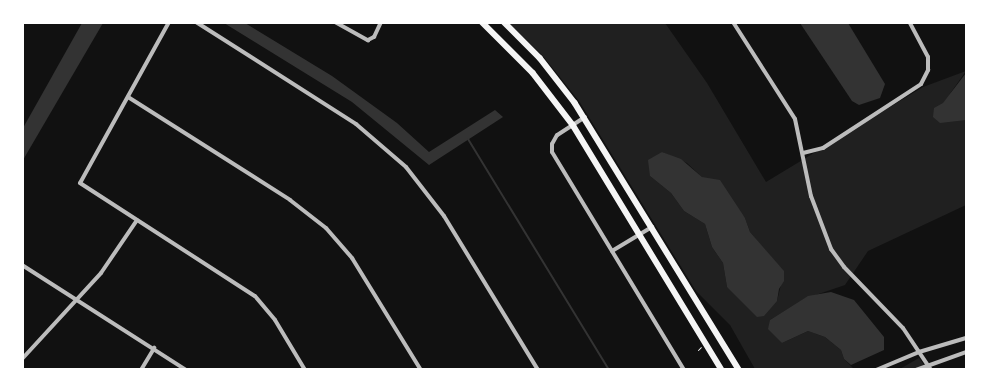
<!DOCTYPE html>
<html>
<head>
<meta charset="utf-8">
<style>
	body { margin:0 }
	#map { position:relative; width:989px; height:392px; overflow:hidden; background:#111; font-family:Rubik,sans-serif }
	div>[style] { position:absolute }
	.green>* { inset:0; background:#202020 }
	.water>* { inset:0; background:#333 }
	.stream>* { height:2px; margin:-1px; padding:0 1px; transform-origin:1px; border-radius:1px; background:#333 }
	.path>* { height:1px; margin:-0.5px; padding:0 0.5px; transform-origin:0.5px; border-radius:0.5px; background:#f5f5f5 }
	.minor>* { height:4px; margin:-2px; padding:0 2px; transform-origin:2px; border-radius:2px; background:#bcbcbc }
	.secondary>* { height:5.5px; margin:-2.75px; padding:0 2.75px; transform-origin:2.75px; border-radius:2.75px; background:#f5f5f5 }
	span { translate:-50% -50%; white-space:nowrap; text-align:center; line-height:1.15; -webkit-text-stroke:4.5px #fff; paint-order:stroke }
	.frame { position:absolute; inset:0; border:24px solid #fff; pointer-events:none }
</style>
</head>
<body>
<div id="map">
	<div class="green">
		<div style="clip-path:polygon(evenodd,509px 23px,665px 23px,707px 83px,766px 182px,923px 87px,966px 71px,949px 95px,966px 77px,966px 205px,868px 251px,845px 285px,804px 299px,770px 320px,782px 343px,808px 331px,825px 337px,841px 350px,844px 359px,854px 369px,755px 369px,730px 325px,696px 291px,579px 101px,543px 56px,509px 23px,662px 152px,687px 163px,745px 218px,750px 232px,784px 272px,777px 301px,727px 287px,723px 263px,712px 247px,705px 224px,684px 211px,671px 193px,650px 176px,662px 152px)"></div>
		<div style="clip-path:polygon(919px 358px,927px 369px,898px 370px)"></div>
	</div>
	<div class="water">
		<div style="clip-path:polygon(82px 23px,103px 23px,23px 160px,23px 128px)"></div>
		<div style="clip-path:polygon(224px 23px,245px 23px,332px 76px,397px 123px,429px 152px,495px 110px,503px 117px,429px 165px,352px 102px)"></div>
		<div style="clip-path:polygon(800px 23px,848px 23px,885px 84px,880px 98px,859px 105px,852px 101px)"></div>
		<div style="clip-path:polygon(966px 73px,966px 120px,940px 123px,933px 117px,934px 108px,943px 103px)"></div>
		<div style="clip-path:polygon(662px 152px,681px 159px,702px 177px,720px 180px,745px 218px,750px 232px,784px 271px,784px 281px,779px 289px,777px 301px,764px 316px,757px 317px,727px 287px,723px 263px,712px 247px,705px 224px,684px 211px,671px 193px,650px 176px,648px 160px)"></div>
		<div style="clip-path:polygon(831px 292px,854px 300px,884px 337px,884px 350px,851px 365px,844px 359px,841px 350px,825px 337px,808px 331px,782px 343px,768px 329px,770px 320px,808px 296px)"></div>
	</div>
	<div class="stream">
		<div style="left:468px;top:139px;width:271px;rotate:58.6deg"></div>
	</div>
	<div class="path">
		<div style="left:698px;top:350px;width:4px;rotate:-45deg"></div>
	</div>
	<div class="minor">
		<div style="left:169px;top:22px;width:184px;rotate:118.9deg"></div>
		<div style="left:80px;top:183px;width:208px;rotate:32.9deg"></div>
		<div style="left:255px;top:296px;width:31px;rotate:50deg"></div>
		<div style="left:275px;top:320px;width:58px;rotate:59deg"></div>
		<div style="left:196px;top:22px;width:190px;rotate:32.5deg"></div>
		<div style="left:356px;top:124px;width:66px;rotate:40.7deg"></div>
		<div style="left:406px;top:167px;width:62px;rotate:52.2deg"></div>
		<div style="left:444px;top:216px;width:180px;rotate:58.6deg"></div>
		<div style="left:335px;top:22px;width:38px;rotate:29deg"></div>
		<div style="left:368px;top:40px;width:7px;rotate:-27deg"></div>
		<div style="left:374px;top:37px;width:17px;rotate:-65deg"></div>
		<div style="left:733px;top:22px;width:115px;rotate:57.4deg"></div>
		<div style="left:795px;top:119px;width:79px;rotate:78.3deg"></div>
		<div style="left:811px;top:196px;width:57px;rotate:69.3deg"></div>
		<div style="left:831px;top:249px;width:22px;rotate:54deg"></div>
		<div style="left:844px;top:267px;width:85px;rotate:46deg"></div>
		<div style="left:903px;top:328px;width:50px;rotate:56.3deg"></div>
		<div style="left:128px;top:97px;width:192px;rotate:32.4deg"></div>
		<div style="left:290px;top:200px;width:46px;rotate:37.9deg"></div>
		<div style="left:326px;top:228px;width:40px;rotate:49deg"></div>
		<div style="left:352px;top:258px;width:132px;rotate:58.4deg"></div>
		<div style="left:585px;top:117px;width:33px;rotate:147deg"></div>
		<div style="left:557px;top:135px;width:10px;rotate:119deg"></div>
		<div style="left:552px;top:144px;width:8px;rotate:90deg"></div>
		<div style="left:552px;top:152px;width:255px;rotate:58.8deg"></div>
		<div style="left:803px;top:153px;width:21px;rotate:-14deg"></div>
		<div style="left:823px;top:148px;width:117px;rotate:-33.1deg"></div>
		<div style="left:921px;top:84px;width:16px;rotate:-63deg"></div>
		<div style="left:928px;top:70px;width:13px;rotate:-90deg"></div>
		<div style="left:928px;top:57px;width:40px;rotate:-118deg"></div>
		<div style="left:612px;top:251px;width:47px;rotate:-31deg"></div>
		<div style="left:22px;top:265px;width:195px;rotate:32.6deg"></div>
		<div style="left:22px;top:359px;width:117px;rotate:-47.4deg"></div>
		<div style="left:101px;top:273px;width:64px;rotate:-55.8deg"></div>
		<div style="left:141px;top:370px;width:26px;rotate:-59deg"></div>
		<div style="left:876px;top:370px;width:47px;rotate:-22.7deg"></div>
		<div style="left:919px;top:352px;width:49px;rotate:-16.6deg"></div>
		<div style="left:916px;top:370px;width:53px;rotate:-19.8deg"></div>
	</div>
	<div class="secondary">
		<div style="left:482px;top:22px;width:72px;rotate:45deg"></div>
		<div style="left:533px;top:73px;width:66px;rotate:52.4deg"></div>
		<div style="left:573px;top:125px;width:287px;rotate:58.7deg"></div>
		<div style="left:504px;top:22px;width:51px;rotate:45deg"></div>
		<div style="left:540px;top:58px;width:57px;rotate:52.1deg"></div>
		<div style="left:575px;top:103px;width:313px;rotate:58.4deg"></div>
	</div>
	<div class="frame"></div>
</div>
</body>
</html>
